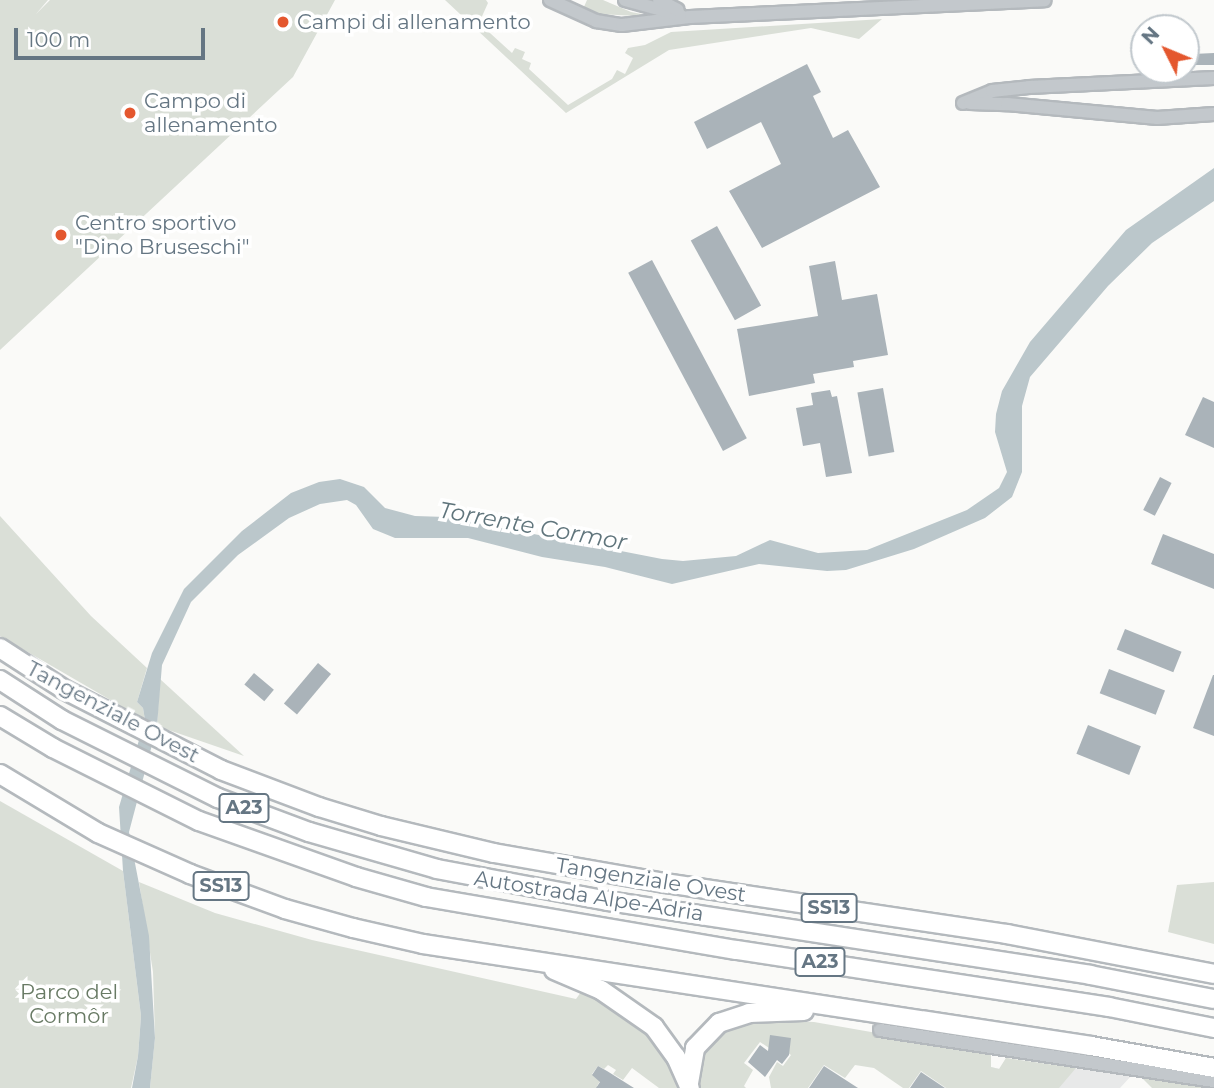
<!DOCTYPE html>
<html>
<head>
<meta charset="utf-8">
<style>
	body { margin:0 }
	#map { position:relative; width:1214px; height:1088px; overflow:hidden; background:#fafaf8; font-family:Montserrat,sans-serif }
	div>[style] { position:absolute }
	.built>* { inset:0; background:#e8e9e9 }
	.green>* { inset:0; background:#dadfd7 }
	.water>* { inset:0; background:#bbc7cb }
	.building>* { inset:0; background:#aab3b9; transform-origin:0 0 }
	.roads { filter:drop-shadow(2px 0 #b4b9bd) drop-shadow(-2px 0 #b4b9bd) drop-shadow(0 2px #b4b9bd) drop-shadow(0 -2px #b4b9bd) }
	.minor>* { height:12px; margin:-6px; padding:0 6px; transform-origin:6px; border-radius:6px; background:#c3c8cc }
	.highway>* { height:18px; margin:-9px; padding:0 9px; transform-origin:9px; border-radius:9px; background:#fff }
	.dots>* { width:19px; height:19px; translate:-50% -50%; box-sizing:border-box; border:4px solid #fff; border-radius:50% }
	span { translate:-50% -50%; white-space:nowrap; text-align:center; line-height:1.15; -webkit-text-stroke:7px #fff; paint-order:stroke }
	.shield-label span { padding:2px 5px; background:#fff; border:2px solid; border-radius:5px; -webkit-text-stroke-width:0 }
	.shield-label { font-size:19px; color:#657683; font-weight:700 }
	.poi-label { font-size:21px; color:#657683 }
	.left { translate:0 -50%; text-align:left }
	.street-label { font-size:21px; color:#657683 }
	.park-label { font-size:21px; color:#687a64 }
	.water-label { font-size:23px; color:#60757c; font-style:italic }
	.north { position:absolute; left:1130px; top:14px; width:70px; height:70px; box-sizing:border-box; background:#fff; border:2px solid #c1c8cd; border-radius:50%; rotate:313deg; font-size:19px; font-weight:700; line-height:28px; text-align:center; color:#657683 }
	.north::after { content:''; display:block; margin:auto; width:24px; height:32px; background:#e4572e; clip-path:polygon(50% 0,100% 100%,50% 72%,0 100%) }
	.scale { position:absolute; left:14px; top:28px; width:191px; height:32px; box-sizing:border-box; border:4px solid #657683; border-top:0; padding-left:9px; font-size:21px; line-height:24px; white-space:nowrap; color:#657683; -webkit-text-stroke:5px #fff; paint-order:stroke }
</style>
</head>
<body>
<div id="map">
	<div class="built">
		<div style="clip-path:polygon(1006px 1058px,1080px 1069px,1132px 1075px,1120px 1088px,977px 1088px,991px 1067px,1000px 1069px)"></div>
	</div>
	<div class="green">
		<div style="clip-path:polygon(0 0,48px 0,36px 14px,50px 0,335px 0,293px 77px,0 350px)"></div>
		<div style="clip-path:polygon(445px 0,486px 0,488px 3px,479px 23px,512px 53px,515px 48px,525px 52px,522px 59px,531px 63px,529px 69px,568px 105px,612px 79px,617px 70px,625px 74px,633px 58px,625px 53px,628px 48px,645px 45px,671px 32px,882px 19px,859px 39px,811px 28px,669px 50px,566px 113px)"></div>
		<div style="clip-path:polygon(587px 0,603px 0,631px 12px,657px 17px,598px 14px,583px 9px)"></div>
		<div style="clip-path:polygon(0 516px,91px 616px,147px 668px,137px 702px,143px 708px,145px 720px,0 636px)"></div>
		<div style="clip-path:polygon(160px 679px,244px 756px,157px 726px)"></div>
		<div style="clip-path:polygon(0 801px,123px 871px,141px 1016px,138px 1056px,131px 1088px,0 1088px)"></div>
		<div style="clip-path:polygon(139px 882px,215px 913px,312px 940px,576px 999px,581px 992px,599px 997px,652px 1033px,670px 1057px,683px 1088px,659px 1088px,632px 1068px,623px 1080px,613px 1074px,616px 1070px,608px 1065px,604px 1069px,598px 1066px,592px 1074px,600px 1081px,597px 1086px,599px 1088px,150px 1088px,155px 1037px,153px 972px)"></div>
		<div style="clip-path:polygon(1214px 882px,1214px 944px,1168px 932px,1177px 885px)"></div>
		<div style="clip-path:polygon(761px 1020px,814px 1022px,991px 1053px,991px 1067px,999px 1069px,1006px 1058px,1076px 1068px,1059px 1088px,946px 1088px,921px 1071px,909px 1088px,903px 1088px,874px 1068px,855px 1065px,845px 1078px,824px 1065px,808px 1088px,771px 1088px,769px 1077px,777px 1062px,783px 1066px,791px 1055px,779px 1046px,775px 1052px,760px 1042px,744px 1063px,753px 1070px,744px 1086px,746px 1088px,699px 1088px,702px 1050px,723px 1027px)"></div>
		<div style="clip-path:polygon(1139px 1075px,1214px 1086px,1214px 1088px,1152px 1088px)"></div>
	</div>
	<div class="water">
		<div style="clip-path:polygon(1214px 168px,1214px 201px,1152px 243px,1108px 286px,1030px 377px,1022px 406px,1022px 472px,1012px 497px,985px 518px,914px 549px,846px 570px,827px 571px,759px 564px,672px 584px,605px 567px,542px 557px,468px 538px,395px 538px,373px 529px,356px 505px,347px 500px,320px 504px,289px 518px,238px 555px,191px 602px,162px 665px,157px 726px,129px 832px,149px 936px,155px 1038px,150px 1088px,132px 1088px,138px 1056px,141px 1016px,123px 871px,119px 807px,145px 720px,143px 708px,137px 702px,152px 653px,184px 589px,242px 531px,291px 493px,319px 482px,340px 479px,364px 487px,385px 508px,415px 516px,446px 517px,662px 559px,683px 561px,736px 556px,770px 540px,818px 553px,867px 550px,967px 510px,999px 488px,1007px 472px,995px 432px,996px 414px,1002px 391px,1030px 342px,1126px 230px)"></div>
	</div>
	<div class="building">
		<div style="clip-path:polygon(1214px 53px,1214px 65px,1195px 65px,1193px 54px)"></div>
		<div style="clip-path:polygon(807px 64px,821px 92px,813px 96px,833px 138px,848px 130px,880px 187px,762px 248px,729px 191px,781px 164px,761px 122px,707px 149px,694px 122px)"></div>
		<div style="left:717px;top:226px;width:91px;height:30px;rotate:61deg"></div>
		<div style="left:652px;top:260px;width:202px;height:27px;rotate:62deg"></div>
		<div style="clip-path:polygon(835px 261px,842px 300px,877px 294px,888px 355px,853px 361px,854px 367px,813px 374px,815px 383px,749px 396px,737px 329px,818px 316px,809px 266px)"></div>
		<div style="left:883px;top:388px;width:65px;height:26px;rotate:80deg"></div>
		<div style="clip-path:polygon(830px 390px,832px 397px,837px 396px,852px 473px,826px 477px,820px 443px,803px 446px,796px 408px,813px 405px,811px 393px)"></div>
		<div style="clip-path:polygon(1203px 397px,1214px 402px,1214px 448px,1185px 435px)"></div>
		<div style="left:1160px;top:477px;width:13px;height:37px;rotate:27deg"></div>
		<div style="clip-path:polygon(1163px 534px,1214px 554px,1214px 589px,1151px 564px)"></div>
		<div style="left:1125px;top:629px;width:61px;height:22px;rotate:22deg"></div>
		<div style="left:318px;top:663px;width:17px;height:53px;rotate:40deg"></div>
		<div style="left:1109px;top:669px;width:60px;height:26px;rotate:21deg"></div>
		<div style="left:254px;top:673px;width:26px;height:15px;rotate:40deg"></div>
		<div style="clip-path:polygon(1213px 675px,1214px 675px,1214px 736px,1193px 728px)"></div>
		<div style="left:1088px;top:725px;width:57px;height:31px;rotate:22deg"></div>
		<div style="clip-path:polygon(770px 1035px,791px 1038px,789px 1055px,782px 1064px,777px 1060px,765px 1077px,748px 1062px,760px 1045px,768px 1051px)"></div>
		<div style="clip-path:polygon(598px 1066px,607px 1071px,634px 1088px,596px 1088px,600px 1082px,592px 1075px)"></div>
		<div style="clip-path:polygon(824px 1066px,858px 1088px,809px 1088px)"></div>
		<div style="clip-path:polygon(921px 1072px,945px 1088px,910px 1088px)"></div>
	</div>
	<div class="roads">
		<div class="minor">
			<div style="left:550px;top:0;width:51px;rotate:24.5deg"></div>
			<div style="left:596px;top:21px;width:26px;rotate:9deg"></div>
			<div style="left:622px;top:25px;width:68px;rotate:-6.7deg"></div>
			<div style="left:690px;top:17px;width:355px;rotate:-2.7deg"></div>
			<div style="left:625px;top:0;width:57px;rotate:15.3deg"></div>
			<div style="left:659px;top:0;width:21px;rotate:28deg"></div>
			<div style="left:963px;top:103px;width:31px;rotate:-22deg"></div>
			<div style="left:992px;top:91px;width:37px;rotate:-6deg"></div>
			<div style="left:1029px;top:87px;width:185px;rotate:-2.8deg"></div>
			<div style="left:970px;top:103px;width:37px;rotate:2deg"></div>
			<div style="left:1007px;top:104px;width:151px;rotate:5.3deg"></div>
			<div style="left:1157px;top:118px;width:57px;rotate:-4deg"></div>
			<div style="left:880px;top:1030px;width:338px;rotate:8.7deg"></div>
		</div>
		<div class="highway">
			<div style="left:0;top:648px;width:77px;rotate:32.9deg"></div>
			<div style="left:65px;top:690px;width:175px;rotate:27.1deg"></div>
			<div style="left:221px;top:770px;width:105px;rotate:20.7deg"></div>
			<div style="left:319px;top:807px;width:65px;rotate:17deg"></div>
			<div style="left:381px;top:826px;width:116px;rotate:13.4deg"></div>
			<div style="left:494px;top:853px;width:174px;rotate:10deg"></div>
			<div style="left:665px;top:883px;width:346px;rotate:8.5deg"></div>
			<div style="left:1007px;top:934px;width:211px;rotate:10.9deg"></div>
			<div style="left:0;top:680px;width:74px;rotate:32.8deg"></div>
			<div style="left:62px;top:720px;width:174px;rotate:26.6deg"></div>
			<div style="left:218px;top:798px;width:97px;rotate:20.5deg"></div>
			<div style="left:309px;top:832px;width:133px;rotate:16.1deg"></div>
			<div style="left:437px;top:869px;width:174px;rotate:10.6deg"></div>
			<div style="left:608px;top:901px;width:488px;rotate:8.7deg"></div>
			<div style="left:1090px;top:975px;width:126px;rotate:11deg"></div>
			<div style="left:0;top:716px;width:62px;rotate:31.1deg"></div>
			<div style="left:53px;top:748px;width:163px;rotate:26.6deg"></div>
			<div style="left:199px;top:821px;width:167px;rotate:19.6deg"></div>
			<div style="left:356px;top:877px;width:73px;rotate:15.9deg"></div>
			<div style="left:426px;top:897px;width:315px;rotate:9.7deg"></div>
			<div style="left:737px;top:950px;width:376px;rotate:8.7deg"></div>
			<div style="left:1109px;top:1007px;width:107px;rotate:11.3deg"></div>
			<div style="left:0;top:774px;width:114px;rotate:31deg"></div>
			<div style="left:98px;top:833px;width:101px;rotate:24deg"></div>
			<div style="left:190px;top:874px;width:101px;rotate:20.2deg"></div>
			<div style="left:285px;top:909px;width:71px;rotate:15.6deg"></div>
			<div style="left:353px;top:928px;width:72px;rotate:12.9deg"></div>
			<div style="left:423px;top:944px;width:676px;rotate:8.68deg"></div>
			<div style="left:1091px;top:1046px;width:125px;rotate:10.1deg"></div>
			<div style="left:554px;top:970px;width:51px;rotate:23.1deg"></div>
			<div style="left:601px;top:990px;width:65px;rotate:34.9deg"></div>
			<div style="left:654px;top:1027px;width:37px;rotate:54deg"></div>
			<div style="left:676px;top:1057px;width:34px;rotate:66deg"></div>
			<div style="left:689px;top:1083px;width:36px;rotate:-80deg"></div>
			<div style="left:695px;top:1048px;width:35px;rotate:-46deg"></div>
			<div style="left:719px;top:1023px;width:32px;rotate:-18deg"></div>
			<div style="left:749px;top:1013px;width:55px;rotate:-2.1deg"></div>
		</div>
	</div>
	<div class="dots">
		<div style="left:283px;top:22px;background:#e4572e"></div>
		<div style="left:130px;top:113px;background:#e4572e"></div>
		<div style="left:61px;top:235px;background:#e4572e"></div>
	</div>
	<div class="shield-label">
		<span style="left:244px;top:808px">A23</span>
		<span style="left:221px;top:886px">SS13</span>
		<span style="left:829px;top:908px">SS13</span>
		<span style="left:820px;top:962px">A23</span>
	</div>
	<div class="poi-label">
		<span class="left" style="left:297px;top:22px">Campi di allenamento</span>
		<span class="left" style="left:144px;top:113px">Campo di<br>allenamento</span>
		<span class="left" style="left:75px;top:235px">Centro sportivo<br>"Dino Bruseschi"</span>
	</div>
	<div class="street-label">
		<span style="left:113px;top:712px;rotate:28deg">Tangenziale Ovest</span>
		<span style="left:651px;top:880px;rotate:9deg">Tangenziale Ovest</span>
		<span style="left:589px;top:896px;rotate:9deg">Autostrada Alpe-Adria</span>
	</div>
	<div class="park-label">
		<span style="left:69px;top:1004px">Parco del<br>Cormôr</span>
	</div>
	<div class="water-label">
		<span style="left:533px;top:526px;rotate:10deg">Torrente Cormor</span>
	</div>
	<div class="north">N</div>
	<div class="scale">100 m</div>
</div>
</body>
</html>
